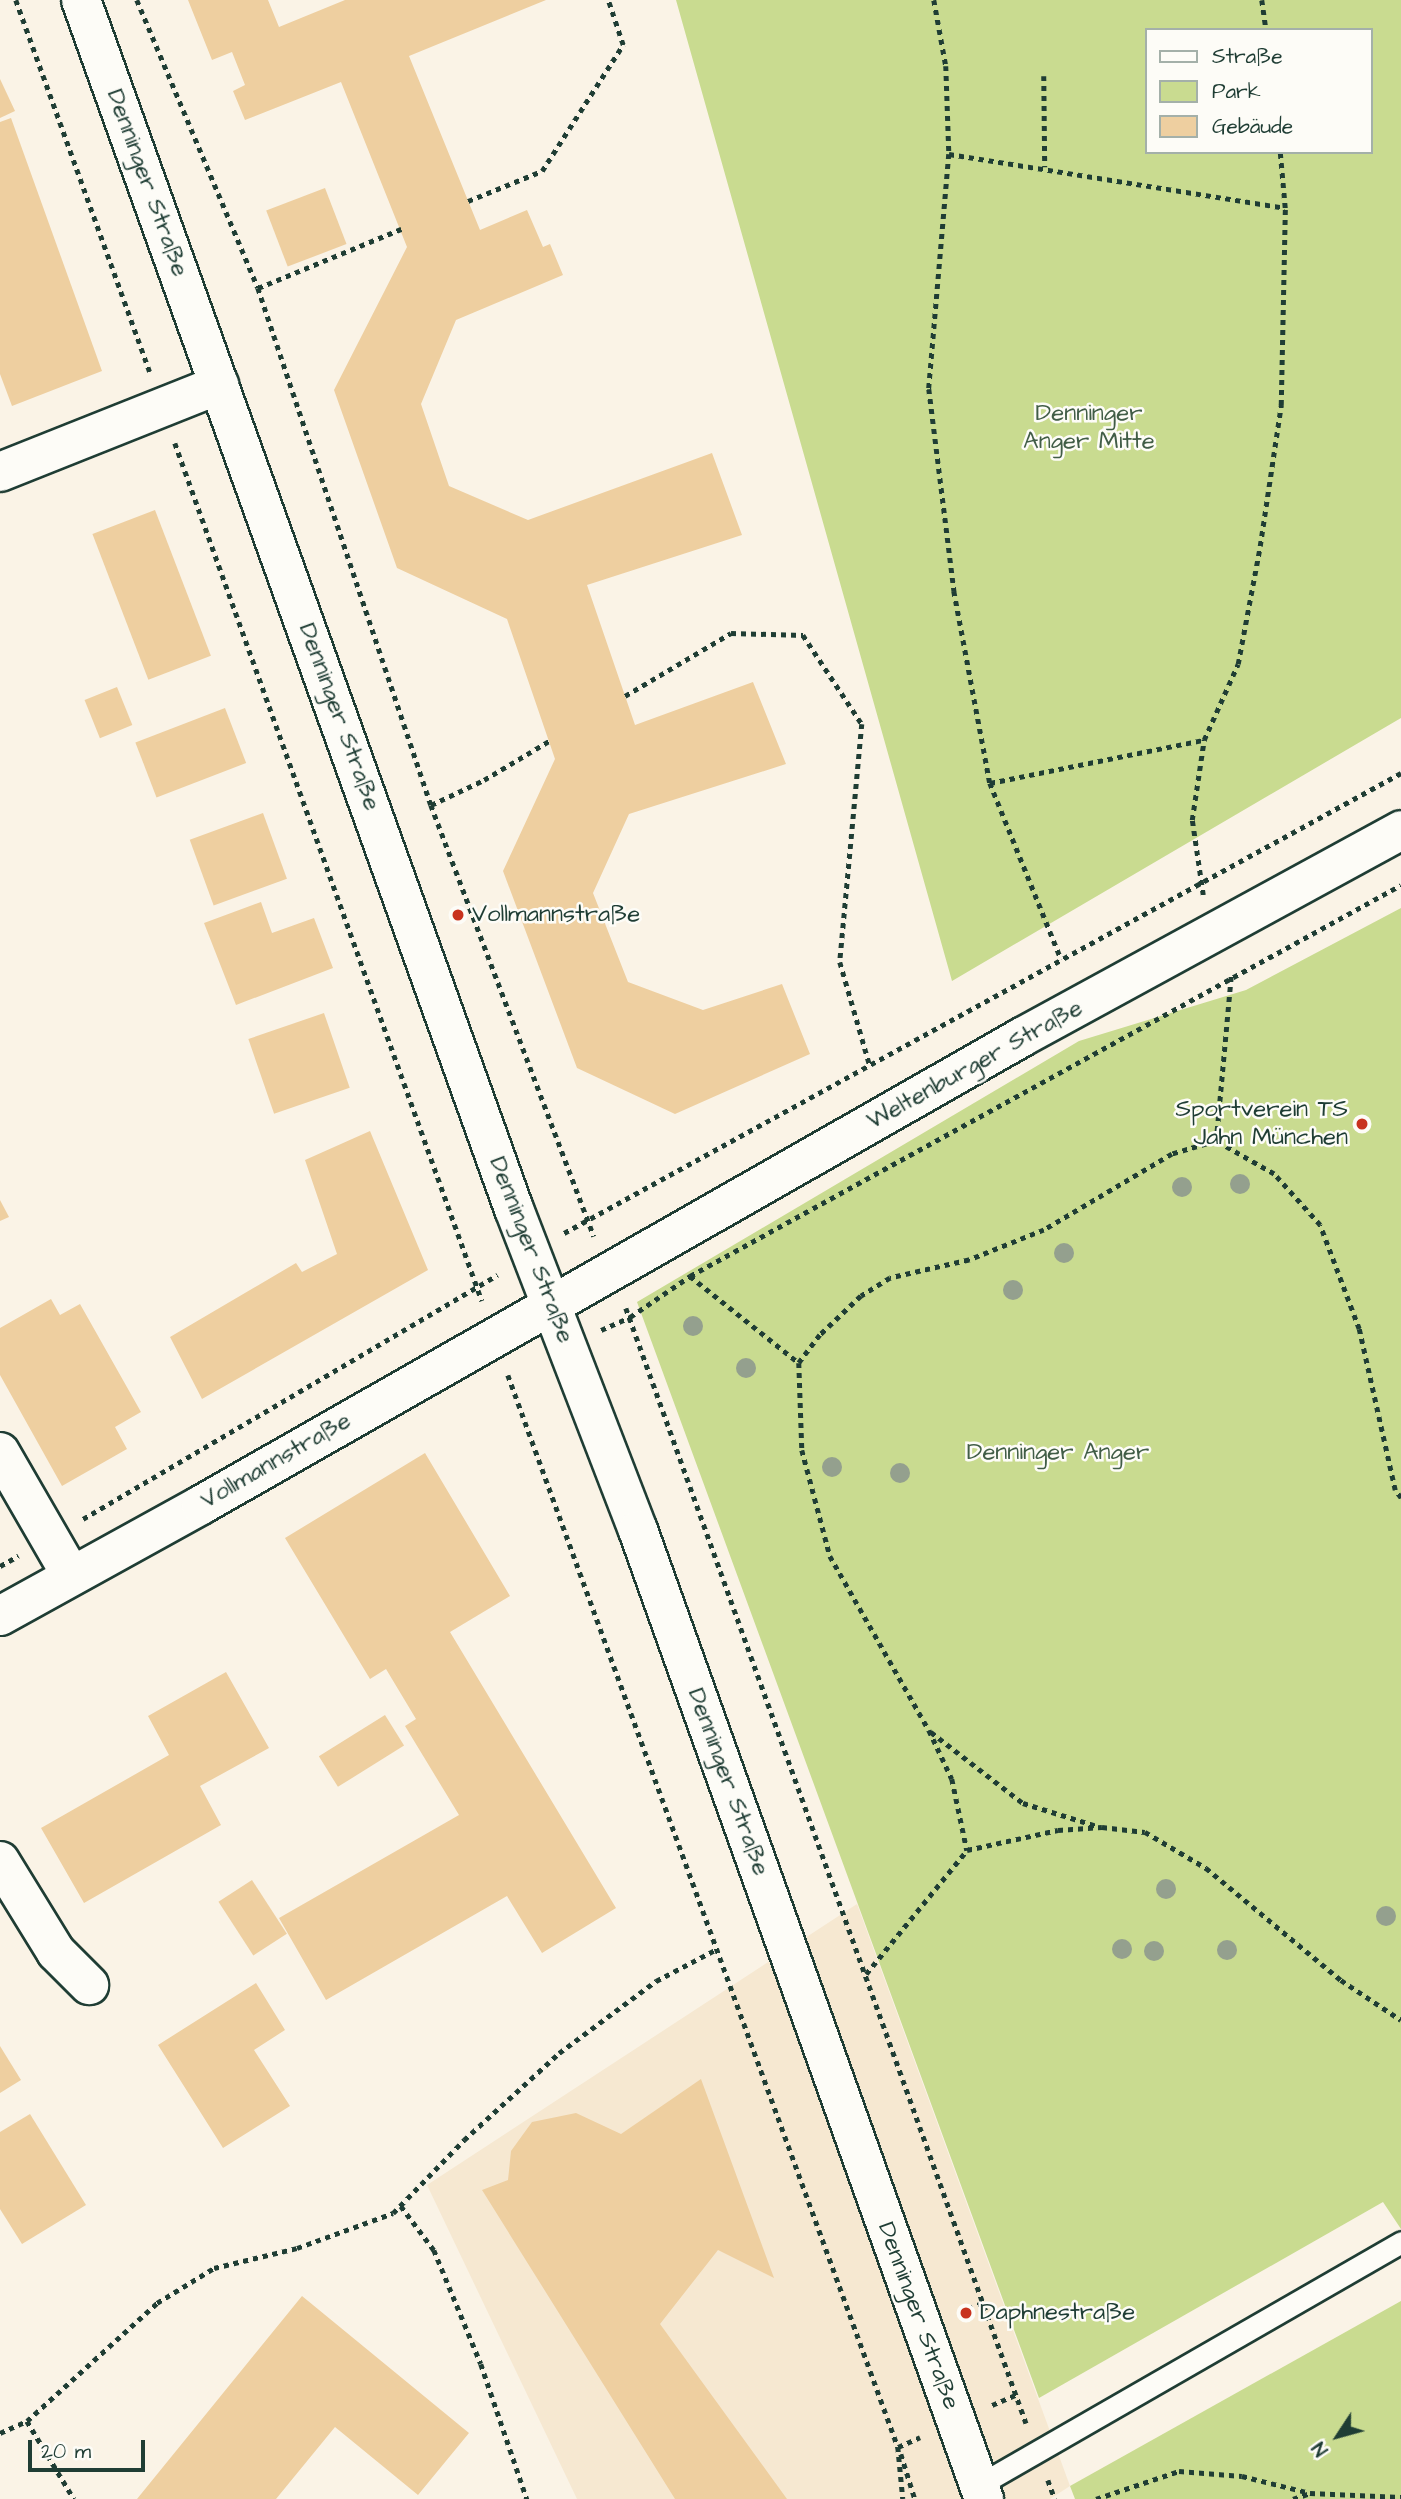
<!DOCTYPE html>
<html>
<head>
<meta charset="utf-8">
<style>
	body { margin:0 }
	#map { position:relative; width:1401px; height:2499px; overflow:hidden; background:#faf3e6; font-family:"Architects Daughter",sans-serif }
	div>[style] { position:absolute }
	.built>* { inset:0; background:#f6e8d1 }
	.green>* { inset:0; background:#c9db90 }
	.building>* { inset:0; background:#eecfa0; transform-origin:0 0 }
	.path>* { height:4.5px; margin-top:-2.25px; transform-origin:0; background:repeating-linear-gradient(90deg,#1f3d34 0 5px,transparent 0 10px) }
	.roads { filter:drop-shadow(2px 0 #1f3d34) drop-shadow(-2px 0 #1f3d34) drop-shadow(0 2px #1f3d34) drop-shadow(0 -2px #1f3d34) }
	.lane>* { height:21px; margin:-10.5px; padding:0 10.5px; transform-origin:10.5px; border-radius:10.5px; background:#fdfcf7 }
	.street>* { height:38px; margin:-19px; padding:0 19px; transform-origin:19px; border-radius:19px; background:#fdfcf7 }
	.secondary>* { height:38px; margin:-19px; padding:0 19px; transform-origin:19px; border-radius:19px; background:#fdfcf7 }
	.trees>* { width:20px; height:20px; margin:-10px; border-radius:50%; background:#94a08e }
	.dots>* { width:19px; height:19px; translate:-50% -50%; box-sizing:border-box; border:4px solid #fdfcf7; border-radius:50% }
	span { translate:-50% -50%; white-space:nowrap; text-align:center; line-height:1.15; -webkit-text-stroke:5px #fdfcf7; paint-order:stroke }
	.street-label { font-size:24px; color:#1f3d34 }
	.park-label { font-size:24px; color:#415d46 }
	.poi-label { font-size:24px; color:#1f3d34 }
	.left { translate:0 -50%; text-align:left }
	.right { translate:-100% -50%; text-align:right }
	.legend { position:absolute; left:1145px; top:28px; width:228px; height:126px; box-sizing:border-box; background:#fdfcf7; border:2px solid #a4b0a9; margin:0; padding:9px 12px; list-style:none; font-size:21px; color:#1f3d34 }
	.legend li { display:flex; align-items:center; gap:14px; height:35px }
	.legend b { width:35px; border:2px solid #a4b0a9 }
	.north { position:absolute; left:1303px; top:2401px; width:70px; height:70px; -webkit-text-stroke:5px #fdfcf7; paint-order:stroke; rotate:234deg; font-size:19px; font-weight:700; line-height:28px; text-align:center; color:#1f3d34 }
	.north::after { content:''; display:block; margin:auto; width:24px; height:32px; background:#1f3d34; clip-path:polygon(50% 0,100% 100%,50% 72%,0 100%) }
	.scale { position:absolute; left:28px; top:2440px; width:117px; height:32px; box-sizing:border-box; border:4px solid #1f3d34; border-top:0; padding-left:9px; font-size:21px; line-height:24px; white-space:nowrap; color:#1f3d34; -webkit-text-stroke:5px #fdfcf7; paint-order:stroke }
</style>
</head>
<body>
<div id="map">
	<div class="built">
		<div style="clip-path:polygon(857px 1904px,1070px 2486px,1050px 2499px,577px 2499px,427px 2185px)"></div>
	</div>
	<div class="green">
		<div style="clip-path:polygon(evenodd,676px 0,1401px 0,1401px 718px,952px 981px,676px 0,1147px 30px,1371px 30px,1371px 152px,1147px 152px,1147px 30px)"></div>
		<div style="clip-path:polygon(1401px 908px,1401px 2229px,1383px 2202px,1039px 2398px,637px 1302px,1079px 1041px,1246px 990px)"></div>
		<div style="clip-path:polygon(1401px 2301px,1401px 2499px,1075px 2499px,1070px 2486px)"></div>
	</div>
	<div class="building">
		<div style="clip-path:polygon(188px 0,268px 0,279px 27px,345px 0,546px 0,409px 56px,480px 230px,527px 210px,543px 247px,550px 244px,563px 275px,456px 320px,421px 404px,449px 486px,528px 520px,712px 453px,742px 535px,587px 585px,635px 725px,753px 682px,786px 764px,629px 814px,593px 893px,628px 982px,703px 1010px,782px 984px,810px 1054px,675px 1114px,577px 1068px,503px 871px,555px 759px,507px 619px,397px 568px,334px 390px,407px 247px,341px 82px,245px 120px,233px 91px,245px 85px,232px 52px,212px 60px)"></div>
		<div style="clip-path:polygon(0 79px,15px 111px,0 118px)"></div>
		<div style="clip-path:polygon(11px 118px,102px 371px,12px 406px,0 374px,0 122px)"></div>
		<div style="left:325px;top:188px;width:60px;height:63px;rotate:69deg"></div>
		<div style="left:155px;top:510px;width:156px;height:67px;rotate:69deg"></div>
		<div style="left:117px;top:687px;width:41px;height:35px;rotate:68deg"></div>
		<div style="left:225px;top:708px;width:59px;height:96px;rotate:69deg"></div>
		<div style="left:263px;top:813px;width:70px;height:78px;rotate:70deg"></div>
		<div style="clip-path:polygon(261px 902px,272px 933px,314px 918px,333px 968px,236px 1005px,204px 923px)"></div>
		<div style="left:324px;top:1013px;width:79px;height:80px;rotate:71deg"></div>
		<div style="clip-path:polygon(370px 1131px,428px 1270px,202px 1399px,170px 1337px,296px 1263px,302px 1272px,337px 1254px,305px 1160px)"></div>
		<div style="clip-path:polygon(0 1200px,9px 1217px,0 1221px)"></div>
		<div style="clip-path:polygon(51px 1299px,60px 1315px,80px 1304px,141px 1412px,115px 1427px,127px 1449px,62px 1486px,0 1375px,0 1328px)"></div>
		<div style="clip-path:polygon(425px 1453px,510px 1596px,450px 1632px,616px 1908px,542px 1953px,507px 1896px,326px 2000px,279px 1918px,459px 1815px,405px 1726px,416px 1719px,386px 1669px,370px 1679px,285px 1538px)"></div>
		<div style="clip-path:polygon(226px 1672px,269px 1748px,200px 1786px,221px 1825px,84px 1903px,41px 1828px,169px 1755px,148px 1716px)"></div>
		<div style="left:385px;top:1715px;width:36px;height:78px;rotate:58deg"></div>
		<div style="left:252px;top:1880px;width:64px;height:40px;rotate:57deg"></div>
		<div style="clip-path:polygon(256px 1983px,285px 2030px,254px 2050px,290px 2106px,223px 2148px,158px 2045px)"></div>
		<div style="clip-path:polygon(0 2046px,21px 2080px,0 2093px)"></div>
		<div style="clip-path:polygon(701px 2079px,774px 2278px,718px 2250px,660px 2324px,787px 2499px,675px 2499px,482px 2190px,508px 2180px,511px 2151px,532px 2122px,576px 2113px,621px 2134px)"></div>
		<div style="clip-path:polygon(30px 2114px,86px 2205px,22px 2244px,0 2209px,0 2132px)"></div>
		<div style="clip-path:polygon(302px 2296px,469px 2433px,418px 2495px,335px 2427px,276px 2499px,137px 2499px)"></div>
	</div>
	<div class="path">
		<div style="left:16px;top:0;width:395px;rotate:70.2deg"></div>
		<div style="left:137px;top:0;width:312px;rotate:67.2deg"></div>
		<div style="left:258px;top:288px;width:545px;rotate:71.5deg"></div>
		<div style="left:431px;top:805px;width:461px;rotate:69.3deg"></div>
		<div style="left:934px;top:0;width:67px;rotate:79.7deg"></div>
		<div style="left:946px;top:66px;width:88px;rotate:88deg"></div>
		<div style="left:949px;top:154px;width:236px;rotate:94.9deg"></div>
		<div style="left:929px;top:389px;width:204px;rotate:82.9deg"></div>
		<div style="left:954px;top:591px;width:195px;rotate:79.4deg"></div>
		<div style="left:990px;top:783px;width:190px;rotate:68deg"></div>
		<div style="left:1262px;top:0;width:30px;rotate:82deg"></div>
		<div style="left:1044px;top:76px;width:91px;rotate:89.4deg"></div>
		<div style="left:949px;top:154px;width:340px;rotate:9.1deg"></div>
		<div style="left:468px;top:201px;width:80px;rotate:-22.1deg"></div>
		<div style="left:542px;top:171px;width:150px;rotate:-57.3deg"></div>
		<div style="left:623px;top:45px;width:47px;rotate:-108.4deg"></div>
		<div style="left:258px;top:288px;width:155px;rotate:-22.4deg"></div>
		<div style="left:175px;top:443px;width:911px;rotate:70.31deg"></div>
		<div style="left:625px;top:696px;width:123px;rotate:-30.7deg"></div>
		<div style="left:731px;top:633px;width:72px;rotate:1.6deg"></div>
		<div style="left:803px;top:635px;width:107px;rotate:56.5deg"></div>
		<div style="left:862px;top:724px;width:239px;rotate:95.3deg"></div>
		<div style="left:840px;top:962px;width:108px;rotate:73.9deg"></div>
		<div style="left:990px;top:783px;width:218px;rotate:-11.4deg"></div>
		<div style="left:431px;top:805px;width:59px;rotate:-25.3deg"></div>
		<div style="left:484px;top:780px;width:76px;rotate:-31deg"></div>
		<div style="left:1203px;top:895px;width:76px;rotate:-98.3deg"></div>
		<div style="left:1192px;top:820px;width:81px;rotate:-81.5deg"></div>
		<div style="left:1204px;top:740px;width:83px;rotate:-65.9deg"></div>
		<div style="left:1238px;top:664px;width:120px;rotate:-79.4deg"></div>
		<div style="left:1260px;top:546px;width:143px;rotate:-81.5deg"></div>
		<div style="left:1281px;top:405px;width:197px;rotate:-88.8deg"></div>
		<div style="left:1285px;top:208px;width:56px;rotate:-95.1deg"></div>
		<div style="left:1216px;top:1141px;width:167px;rotate:-84.8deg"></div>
		<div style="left:564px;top:1233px;width:955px;rotate:-28.79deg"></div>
		<div style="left:690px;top:1276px;width:139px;rotate:38.6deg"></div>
		<div style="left:626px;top:1308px;width:1185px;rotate:70.26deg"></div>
		<div style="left:601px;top:1330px;width:32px;rotate:-24deg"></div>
		<div style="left:630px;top:1317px;width:73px;rotate:-34.3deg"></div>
		<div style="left:690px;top:1276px;width:811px;rotate:-28.81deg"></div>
		<div style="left:508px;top:1375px;width:1141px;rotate:70.01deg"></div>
		<div style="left:898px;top:2447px;width:52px;rotate:84.5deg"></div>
		<div style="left:1401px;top:1498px;width:10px;rotate:-127deg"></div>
		<div style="left:1395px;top:1490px;width:165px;rotate:-102.6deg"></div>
		<div style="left:1359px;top:1329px;width:111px;rotate:-110.6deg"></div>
		<div style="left:1320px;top:1225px;width:69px;rotate:-132deg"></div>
		<div style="left:1274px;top:1174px;width:67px;rotate:-150.4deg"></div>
		<div style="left:1216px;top:1141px;width:46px;rotate:163.5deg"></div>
		<div style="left:1172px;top:1154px;width:149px;rotate:149.3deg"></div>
		<div style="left:1044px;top:1230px;width:81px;rotate:158.2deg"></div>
		<div style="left:969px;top:1260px;width:81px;rotate:167.2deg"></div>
		<div style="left:890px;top:1278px;width:34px;rotate:148deg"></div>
		<div style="left:861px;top:1296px;width:57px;rotate:136.4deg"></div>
		<div style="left:820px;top:1335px;width:35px;rotate:127deg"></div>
		<div style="left:799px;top:1363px;width:87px;rotate:88deg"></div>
		<div style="left:802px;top:1450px;width:110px;rotate:75.2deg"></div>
		<div style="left:830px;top:1556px;width:200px;rotate:60.4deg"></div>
		<div style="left:929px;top:1730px;width:54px;rotate:64.9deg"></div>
		<div style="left:952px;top:1779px;width:73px;rotate:78.1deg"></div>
		<div style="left:967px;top:1850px;width:93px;rotate:-12.4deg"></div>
		<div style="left:1058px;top:1830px;width:44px;rotate:-3.9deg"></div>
		<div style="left:1102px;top:1827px;width:43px;rotate:6.6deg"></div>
		<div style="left:1145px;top:1832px;width:71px;rotate:30.5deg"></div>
		<div style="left:1206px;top:1868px;width:175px;rotate:39.7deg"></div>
		<div style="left:1341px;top:1980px;width:72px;rotate:33.7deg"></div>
		<div style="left:83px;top:1519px;width:481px;rotate:-30.5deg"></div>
		<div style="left:0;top:1566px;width:21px;rotate:-29deg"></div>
		<div style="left:931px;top:1732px;width:116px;rotate:37.7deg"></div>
		<div style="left:1023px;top:1803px;width:77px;rotate:17.3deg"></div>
		<div style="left:866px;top:1974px;width:160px;rotate:-50.8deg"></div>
		<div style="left:401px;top:2206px;width:55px;rotate:53.1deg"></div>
		<div style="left:434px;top:2250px;width:123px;rotate:67.6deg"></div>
		<div style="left:481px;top:2364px;width:143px;rotate:71.2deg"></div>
		<div style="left:959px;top:2312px;width:26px;rotate:-21deg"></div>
		<div style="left:992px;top:2405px;width:26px;rotate:-23deg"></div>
		<div style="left:27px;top:2421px;width:91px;rotate:58.9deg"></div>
		<div style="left:0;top:2433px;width:30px;rotate:-24deg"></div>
		<div style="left:27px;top:2421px;width:176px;rotate:-42.2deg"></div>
		<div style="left:157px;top:2303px;width:67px;rotate:-31.6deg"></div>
		<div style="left:214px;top:2268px;width:85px;rotate:-13.5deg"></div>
		<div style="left:297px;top:2248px;width:102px;rotate:-20deg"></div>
		<div style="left:393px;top:2213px;width:102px;rotate:-45.8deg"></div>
		<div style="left:464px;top:2140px;width:129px;rotate:-42.5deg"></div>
		<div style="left:559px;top:2053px;width:121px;rotate:-36.6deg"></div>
		<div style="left:656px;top:1981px;width:69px;rotate:-27.7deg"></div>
		<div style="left:898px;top:2447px;width:24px;rotate:-24deg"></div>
		<div style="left:901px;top:2454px;width:47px;rotate:72.7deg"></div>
		<div style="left:1048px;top:2480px;width:20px;rotate:70deg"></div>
		<div style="left:1096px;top:2499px;width:88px;rotate:-18.6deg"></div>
		<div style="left:1179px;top:2471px;width:63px;rotate:4.5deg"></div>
		<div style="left:1242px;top:2476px;width:70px;rotate:14deg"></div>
		<div style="left:1293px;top:2499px;width:18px;rotate:-19deg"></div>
		<div style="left:1310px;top:2493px;width:91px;rotate:2.5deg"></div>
	</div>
	<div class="roads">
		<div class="lane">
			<div style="left:979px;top:2485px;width:487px;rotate:-29.9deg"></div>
		</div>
		<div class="street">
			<div style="left:0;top:472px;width:236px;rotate:-21.7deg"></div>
			<div style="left:0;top:1452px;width:142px;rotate:60deg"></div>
			<div style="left:0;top:1861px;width:107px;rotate:58.4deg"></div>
			<div style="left:56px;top:1952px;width:47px;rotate:45deg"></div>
		</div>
		<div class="secondary">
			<div style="left:81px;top:0;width:1284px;rotate:70.3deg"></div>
			<div style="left:514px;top:1209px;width:344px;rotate:68.9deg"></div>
			<div style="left:638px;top:1530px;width:1029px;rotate:70.35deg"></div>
			<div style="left:0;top:1616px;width:230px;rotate:-28.9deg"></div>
			<div style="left:201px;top:1505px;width:945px;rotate:-29.68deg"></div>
			<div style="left:1022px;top:1037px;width:432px;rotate:-28.6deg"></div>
		</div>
	</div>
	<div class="trees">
		<div style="left:1240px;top:1184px"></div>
		<div style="left:1182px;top:1187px"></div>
		<div style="left:1064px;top:1253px"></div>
		<div style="left:1013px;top:1290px"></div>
		<div style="left:693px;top:1326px"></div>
		<div style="left:746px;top:1368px"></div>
		<div style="left:832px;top:1467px"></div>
		<div style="left:900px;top:1473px"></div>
		<div style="left:1166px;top:1889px"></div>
		<div style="left:1386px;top:1916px"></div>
		<div style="left:1122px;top:1949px"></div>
		<div style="left:1227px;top:1950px"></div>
		<div style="left:1154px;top:1951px"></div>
	</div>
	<div class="dots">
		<div style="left:458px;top:915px;background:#c8321e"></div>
		<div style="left:1362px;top:1124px;background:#c8321e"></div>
		<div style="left:966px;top:2313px;background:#c8321e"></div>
	</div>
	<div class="street-label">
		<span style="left:147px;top:183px;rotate:70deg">Denninger Straße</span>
		<span style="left:339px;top:717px;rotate:70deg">Denninger Straße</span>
		<span style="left:975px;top:1065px;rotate:-29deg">Weltenburger Straße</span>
		<span style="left:531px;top:1250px;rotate:69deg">Denninger Straße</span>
		<span style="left:276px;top:1461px;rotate:-30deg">Vollmannstraße</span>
		<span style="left:728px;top:1782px;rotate:70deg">Denninger Straße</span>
		<span style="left:918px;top:2316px;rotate:70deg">Denninger Straße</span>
	</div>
	<div class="park-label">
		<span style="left:1089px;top:428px">Denninger<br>Anger Mitte</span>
		<span style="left:1058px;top:1453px">Denninger Anger</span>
	</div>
	<div class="poi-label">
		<span class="left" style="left:472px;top:915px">Vollmannstraße</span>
		<span class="right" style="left:1348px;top:1124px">Sportverein TS<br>Jahn München</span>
		<span class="left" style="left:980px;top:2313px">Daphnestraße</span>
	</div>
	<ul class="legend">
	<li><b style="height:9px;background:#fdfcf7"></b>Straße</li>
	<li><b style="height:19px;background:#c9db90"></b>Park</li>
	<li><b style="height:19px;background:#eecfa0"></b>Gebäude</li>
	</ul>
	<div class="north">N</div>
	<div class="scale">20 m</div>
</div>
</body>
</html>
